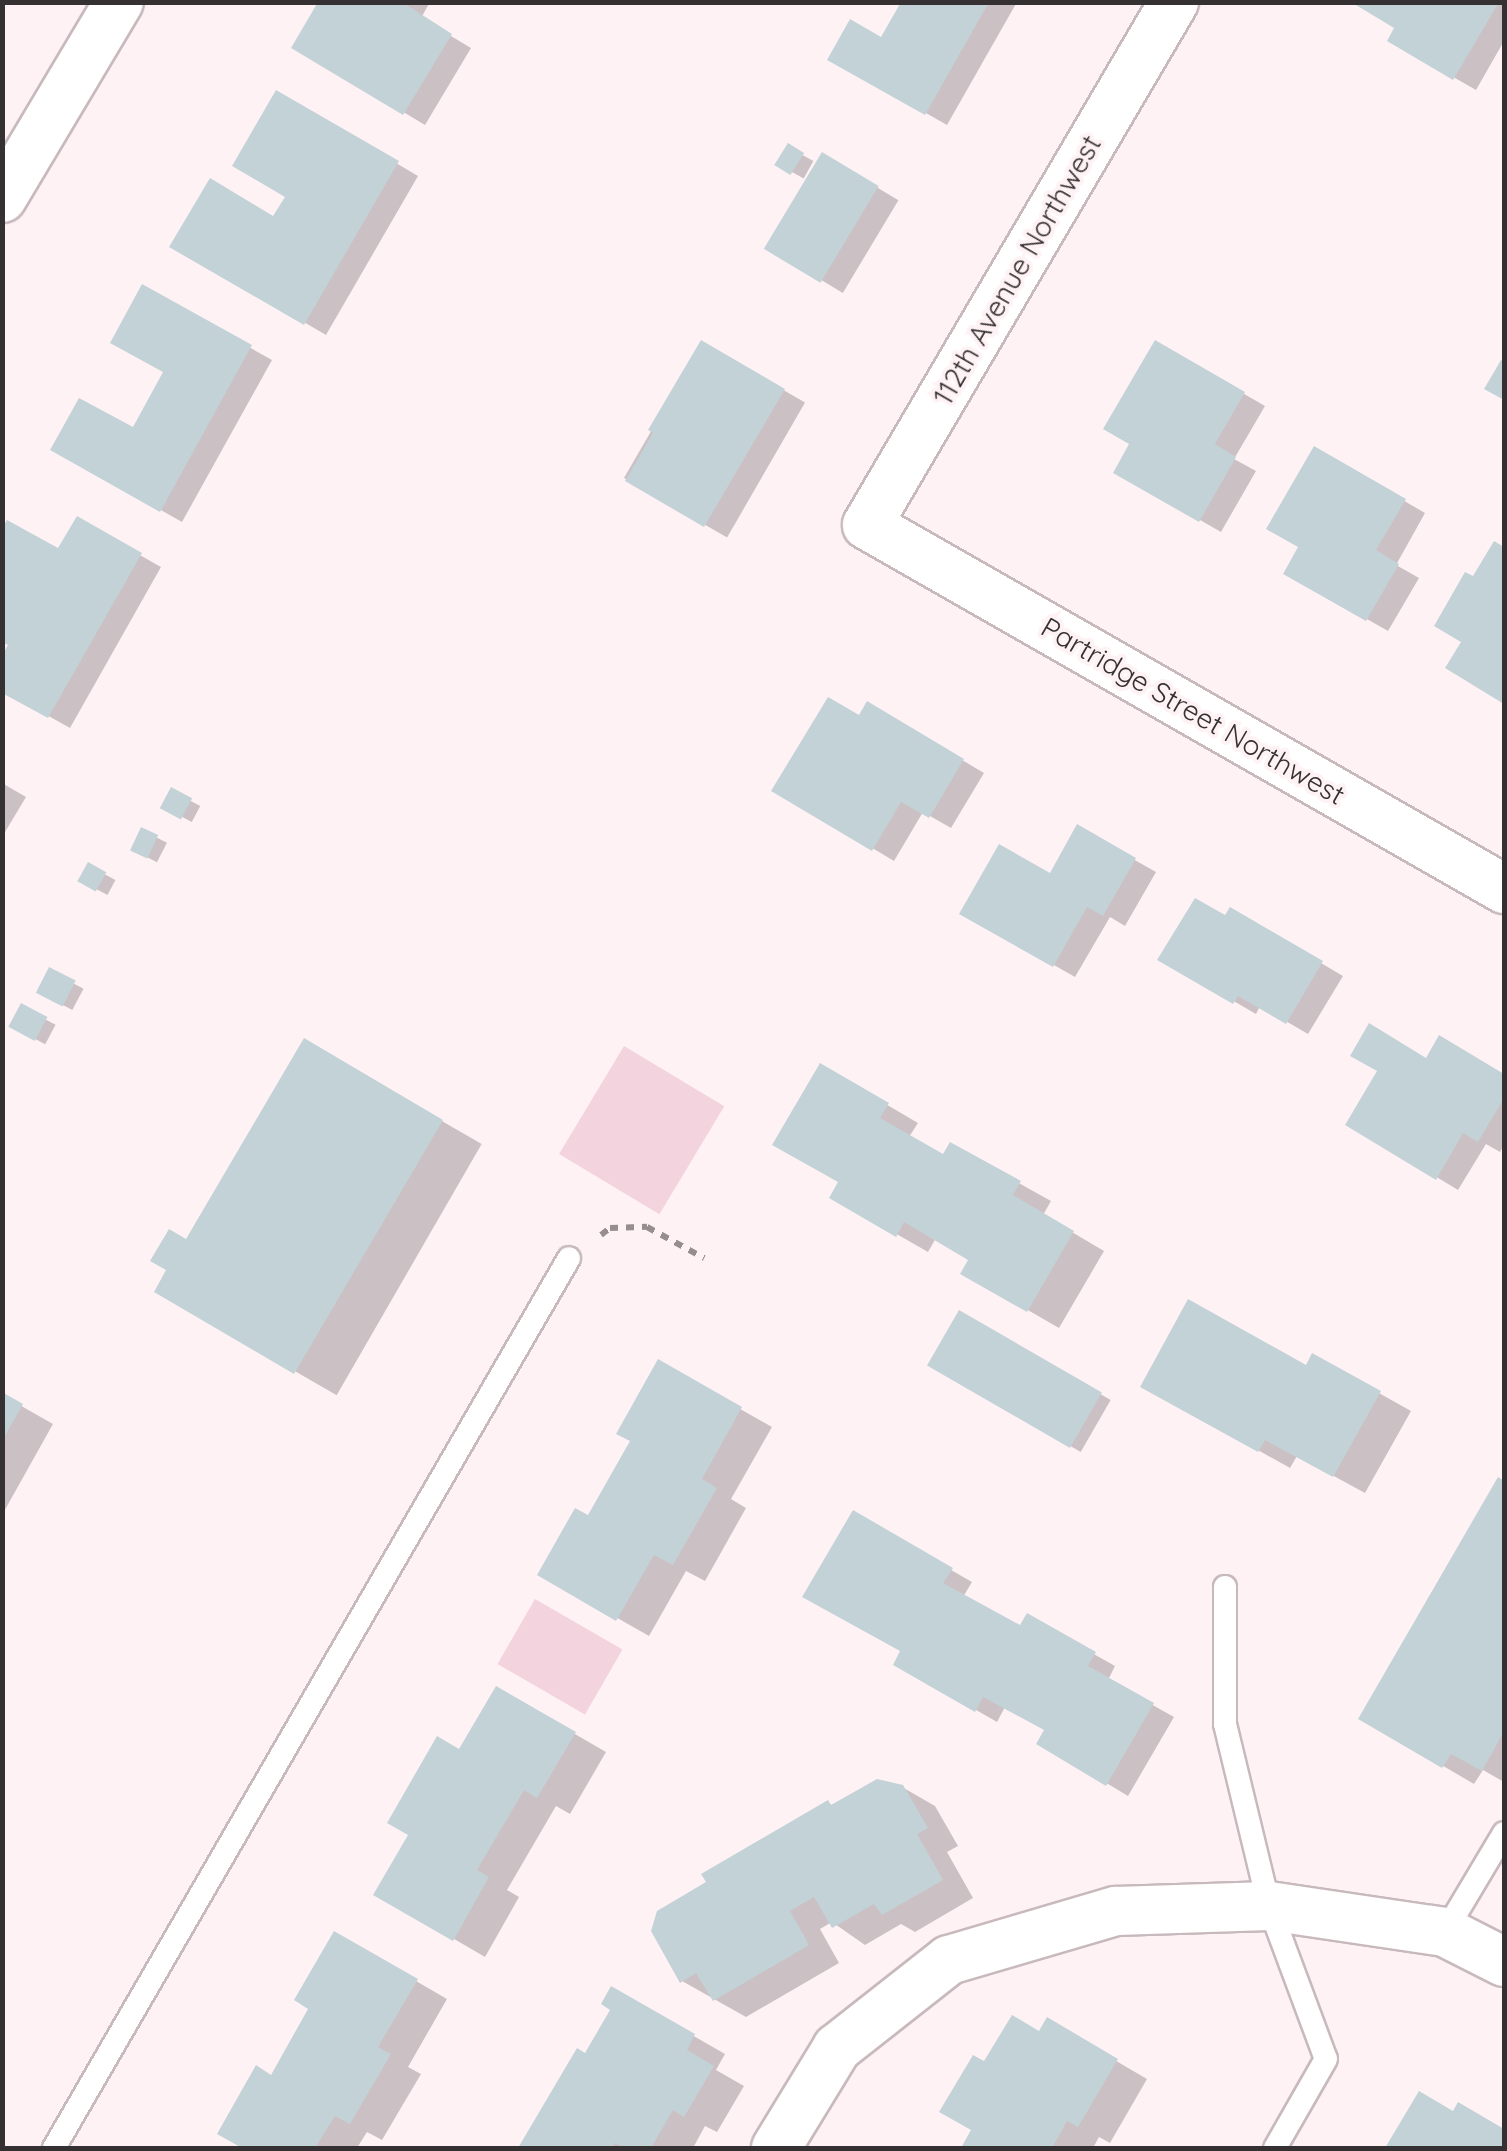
<!DOCTYPE html>
<html>
<head>
<meta charset="utf-8">
<style>
	body { margin:0 }
	#map { position:relative; width:1507px; height:2151px; overflow:hidden; background:#fef2f5; font-family:Quicksand,sans-serif }
	div>[style] { position:absolute }
	.green>* { inset:0; background:#f3d4de; transform-origin:0 0 }
	.shadow>* { inset:0; background:#0003; transform-origin:0 0 }
	.building>* { inset:0; background:#c3d2d6; transform-origin:0 0 }
	.path>* { height:6px; margin-top:-3px; transform-origin:0; background:repeating-linear-gradient(90deg,#958d8f 0 8px,transparent 0 16px) }
	.roads { filter:drop-shadow(2px 0 #c8b9bd) drop-shadow(-2px 0 #c8b9bd) drop-shadow(0 2px #c8b9bd) drop-shadow(0 -2px #c8b9bd) }
	.lane>* { height:22px; margin:-11px; padding:0 11px; transform-origin:11px; border-radius:11px; background:#fff }
	.street>* { height:48px; margin:-24px; padding:0 24px; transform-origin:24px; border-radius:24px; background:#fff }
	span { translate:-50% -50%; white-space:nowrap; text-align:center; line-height:1.15; -webkit-text-stroke:8px #fef2f5; paint-order:stroke }
	.street-label { font-size:28px; color:#353031 }
	.frame { position:absolute; inset:0; border:5px solid #353031; pointer-events:none }
</style>
</head>
<body>
<div id="map">
	<div class="green">
		<div style="left:624px;top:1046px;width:117px;height:126px;rotate:31deg"></div>
		<div style="left:535px;top:1599px;width:101px;height:75px;rotate:30deg"></div>
	</div>
	<div class="shadow">
		<div style="clip-path:polygon(321px 2px,430px 2px,421px 18px,471px 48px,425px 125px,295px 47px)"></div>
		<div style="clip-path:polygon(904px 2px,1017px 2px,947px 125px,831px 59px,882px 41px)"></div>
		<div style="clip-path:polygon(1356px 2px,1504px 2px,1504px 41px,1476px 90px,1390px 41px,1398px 27px)"></div>
		<div style="clip-path:polygon(277px 93px,418px 176px,326px 335px,173px 246px,274px 219px,288px 196px)"></div>
		<div style="left:788px;top:147px;width:29px;height:20px;rotate:29deg"></div>
		<div style="left:823px;top:155px;width:88px;height:108px;rotate:31deg"></div>
		<div style="clip-path:polygon(143px 288px,272px 360px,182px 522px,53px 449px,134px 431px,166px 372px)"></div>
		<div style="left:702px;top:343px;width:119px;height:156px;rotate:30deg"></div>
		<div style="clip-path:polygon(1156px 343px,1265px 406px,1234px 459px,1256px 471px,1221px 532px,1116px 472px,1132px 443px)"></div>
		<div style="clip-path:polygon(1315px 449px,1425px 513px,1396px 565px,1419px 578px,1388px 631px,1286px 573px,1302px 546px)"></div>
		<div style="clip-path:polygon(78px 520px,161px 567px,70px 728px,2px 690px,59px 552px)"></div>
		<div style="clip-path:polygon(1494px 544px,1504px 550px,1504px 701px,1449px 667px,1464px 641px,1474px 580px)"></div>
		<div style="clip-path:polygon(868px 704px,984px 773px,951px 828px,923px 812px,894px 861px,775px 790px,860px 718px)"></div>
		<div style="clip-path:polygon(2px 783px,26px 797px,2px 837px)"></div>
		<div style="left:172px;top:791px;width:32px;height:18px;rotate:28deg"></div>
		<div style="clip-path:polygon(1078px 828px,1156px 872px,1125px 926px,1110px 917px,1075px 977px,962px 913px,1051px 876px)"></div>
		<div style="left:142px;top:830px;width:28px;height:22px;rotate:27deg"></div>
		<div style="left:89px;top:866px;width:30px;height:17px;rotate:28deg"></div>
		<div style="clip-path:polygon(1231px 910px,1343px 976px,1308px 1034px,1260px 1006px,1256px 1014px,1161px 959px,1226px 919px)"></div>
		<div style="left:50px;top:971px;width:38px;height:24px;rotate:28deg"></div>
		<div style="left:22px;top:1007px;width:38px;height:22px;rotate:28deg"></div>
		<div style="clip-path:polygon(1440px 1038px,1504px 1076px,1504px 1145px,1500px 1152px,1486px 1144px,1458px 1190px,1349px 1124px,1381px 1071px,1427px 1061px)"></div>
		<div style="left:305px;top:1042px;width:204px;height:290px;rotate:30deg"></div>
		<div style="clip-path:polygon(821px 1066px,918px 1123px,909px 1137px,944px 1157px,950px 1145px,1051px 1201px,1043px 1215px,1104px 1251px,1059px 1328px,963px 1273px,971px 1259px,936px 1238px,928px 1252px,832px 1197px,841px 1181px)"></div>
		<div style="left:960px;top:1313px;width:174px;height:60px;rotate:30deg"></div>
		<div style="clip-path:polygon(1313px 1356px,1411px 1411px,1365px 1493px,1297px 1456px,1290px 1468px,1143px 1386px,1306px 1368px)"></div>
		<div style="clip-path:polygon(659px 1363px,772px 1427px,731px 1499px,746px 1508px,705px 1581px,686px 1571px,649px 1636px,540px 1574px,589px 1518px,634px 1441px)"></div>
		<div style="clip-path:polygon(2px 1395px,53px 1424px,2px 1515px)"></div>
		<div style="clip-path:polygon(1499px 1480px,1504px 1483px,1504px 1782px,1483px 1770px,1474px 1784px,1361px 1718px)"></div>
		<div style="clip-path:polygon(854px 1514px,972px 1582px,963px 1597px,1021px 1629px,1028px 1617px,1115px 1666px,1108px 1680px,1174px 1717px,1128px 1796px,1040px 1743px,1047px 1730px,1005px 1707px,997px 1722px,896px 1664px,904px 1650px)"></div>
		<div style="clip-path:polygon(497px 1689px,606px 1752px,570px 1814px,556px 1806px,507px 1890px,519px 1897px,485px 1957px,377px 1894px)"></div>
		<div style="clip-path:polygon(902px 1787px,935px 1806px,958px 1846px,947px 1852px,973px 1898px,915px 1932px,901px 1924px,865px 1945px,832px 1922px,820px 1929px,839px 1963px,746px 2017px,682px 1981px,828px 1803px,834px 1806px)"></div>
		<div style="clip-path:polygon(335px 1934px,447px 1999px,408px 2067px,421px 2074px,382px 2140px,367px 2132px,357px 2148px,247px 2148px,220px 2133px,272px 2078px,312px 2008px)"></div>
		<div style="clip-path:polygon(612px 1989px,725px 2054px,716px 2070px,744px 2086px,717px 2132px,705px 2126px,693px 2148px,521px 2148px,578px 2051px,586px 2056px,613px 2010px)"></div>
		<div style="clip-path:polygon(1048px 2021px,1147px 2079px,1110px 2143px,1099px 2137px,1093px 2148px,966px 2146px,974px 2131px,985px 2065px,1040px 2034px)"></div>
		<div style="clip-path:polygon(1419px 2094px,1454px 2114px,1459px 2106px,1504px 2132px,1504px 2148px,1388px 2148px)"></div>
	</div>
	<div class="building">
		<div style="clip-path:polygon(318px 2px,402px 2px,452px 34px,403px 115px,291px 48px)"></div>
		<div style="clip-path:polygon(901px 2px,989px 2px,925px 115px,827px 60px,850px 19px,881px 37px)"></div>
		<div style="clip-path:polygon(1351px 2px,1499px 2px,1453px 80px,1387px 41px,1394px 28px)"></div>
		<div style="clip-path:polygon(276px 90px,399px 161px,304px 325px,169px 247px,210px 178px,273px 216px,285px 197px,232px 166px)"></div>
		<div style="left:788px;top:143px;width:19px;height:26px;rotate:32deg"></div>
		<div style="left:822px;top:152px;width:66px;height:113px;rotate:31deg"></div>
		<div style="clip-path:polygon(142px 284px,252px 345px,160px 512px,50px 450px,79px 398px,133px 427px,163px 372px,110px 343px)"></div>
		<div style="clip-path:polygon(701px 340px,785px 389px,704px 527px,625px 481px,653px 433px,648px 430px)"></div>
		<div style="clip-path:polygon(1155px 340px,1245px 392px,1215px 444px,1236px 457px,1199px 522px,1113px 473px,1129px 444px,1103px 429px)"></div>
		<div style="clip-path:polygon(1501px 360px,1504px 362px,1504px 400px,1484px 389px)"></div>
		<div style="clip-path:polygon(1314px 446px,1406px 499px,1376px 550px,1399px 564px,1366px 621px,1283px 574px,1298px 547px,1266px 529px)"></div>
		<div style="clip-path:polygon(77px 516px,142px 553px,48px 718px,2px 693px,2px 655px,8px 645px,2px 642px,2px 528px,7px 520px,58px 548px)"></div>
		<div style="clip-path:polygon(1494px 541px,1504px 547px,1504px 704px,1445px 668px,1461px 642px,1434px 626px,1465px 572px,1473px 576px)"></div>
		<div style="clip-path:polygon(828px 697px,859px 715px,867px 701px,964px 759px,929px 818px,901px 802px,872px 851px,771px 791px)"></div>
		<div style="left:171px;top:787px;width:24px;height:24px;rotate:28deg"></div>
		<div style="clip-path:polygon(1077px 824px,1136px 858px,1103px 916px,1087px 907px,1053px 967px,959px 914px,999px 844px,1050px 873px)"></div>
		<div style="left:141px;top:827px;width:19px;height:26px;rotate:25deg"></div>
		<div style="left:88px;top:862px;width:21px;height:22px;rotate:29deg"></div>
		<div style="clip-path:polygon(1195px 898px,1225px 915px,1230px 907px,1323px 961px,1286px 1024px,1238px 996px,1233px 1004px,1157px 960px)"></div>
		<div style="left:49px;top:967px;width:30px;height:29px;rotate:27deg"></div>
		<div style="left:21px;top:1003px;width:30px;height:27px;rotate:28deg"></div>
		<div style="clip-path:polygon(1369px 1023px,1426px 1058px,1439px 1035px,1504px 1074px,1504px 1098px,1478px 1142px,1463px 1133px,1436px 1180px,1345px 1125px,1377px 1071px,1350px 1056px)"></div>
		<div style="clip-path:polygon(304px 1038px,443px 1120px,294px 1374px,154px 1292px,166px 1270px,150px 1261px,169px 1229px,186px 1239px)"></div>
		<div style="clip-path:polygon(820px 1063px,889px 1103px,880px 1118px,943px 1154px,950px 1142px,1021px 1181px,1013px 1195px,1074px 1231px,1027px 1312px,960px 1274px,968px 1260px,904px 1222px,896px 1237px,829px 1198px,838px 1182px,772px 1145px)"></div>
		<div style="clip-path:polygon(1188px 1299px,1306px 1365px,1312px 1353px,1381px 1391px,1333px 1477px,1265px 1440px,1258px 1452px,1140px 1387px)"></div>
		<div style="left:959px;top:1310px;width:165px;height:64px;rotate:30deg"></div>
		<div style="clip-path:polygon(658px 1359px,742px 1407px,702px 1479px,717px 1488px,673px 1565px,654px 1555px,616px 1621px,537px 1575px,575px 1508px,588px 1515px,630px 1441px,616px 1434px)"></div>
		<div style="clip-path:polygon(2px 1392px,23px 1404px,2px 1441px)"></div>
		<div style="clip-path:polygon(1498px 1477px,1504px 1481px,1504px 1731px,1482px 1771px,1451px 1754px,1442px 1768px,1358px 1719px)"></div>
		<div style="clip-path:polygon(853px 1510px,953px 1568px,943px 1583px,1020px 1625px,1027px 1613px,1096px 1652px,1088px 1666px,1154px 1703px,1106px 1786px,1036px 1744px,1044px 1730px,983px 1697px,975px 1712px,893px 1665px,900px 1651px,802px 1597px)"></div>
		<div style="clip-path:polygon(496px 1686px,576px 1732px,537px 1798px,524px 1790px,477px 1870px,489px 1877px,453px 1941px,373px 1895px,408px 1835px,387px 1823px,437px 1736px,459px 1749px)"></div>
		<div style="clip-path:polygon(877px 1779px,903px 1785px,928px 1828px,917px 1834px,943px 1880px,882px 1915px,874px 1904px,832px 1928px,814px 1897px,790px 1911px,809px 1945px,713px 2001px,696px 1973px,680px 1983px,651px 1931px,657px 1911px,706px 1882px,701px 1874px,828px 1800px,831px 1805px)"></div>
		<div style="clip-path:polygon(334px 1931px,418px 1979px,378px 2047px,391px 2054px,350px 2124px,335px 2116px,315px 2148px,242px 2148px,217px 2134px,256px 2065px,271px 2075px,308px 2009px,294px 2000px)"></div>
		<div style="clip-path:polygon(611px 1986px,695px 2034px,687px 2050px,714px 2066px,684px 2117px,673px 2110px,651px 2148px,625px 2148px,615px 2143px,612px 2148px,518px 2148px,577px 2048px,585px 2053px,610px 2010px,601px 2004px)"></div>
		<div style="clip-path:polygon(1012px 2015px,1039px 2031px,1047px 2017px,1118px 2059px,1078px 2127px,1067px 2121px,1052px 2148px,966px 2148px,962px 2146px,971px 2130px,939px 2112px,973px 2055px,984px 2061px)"></div>
		<div style="clip-path:polygon(1419px 2091px,1453px 2111px,1458px 2102px,1504px 2129px,1504px 2148px,1385px 2148px)"></div>
	</div>
	<div class="path">
		<div style="left:601px;top:1235px;width:11px;rotate:-38deg"></div>
		<div style="left:610px;top:1228px;width:37px;rotate:-2deg"></div>
		<div style="left:647px;top:1227px;width:65px;rotate:28.5deg"></div>
	</div>
	<div class="roads">
		<div class="lane">
			<div style="left:1225px;top:1587px;width:137px;rotate:90deg"></div>
			<div style="left:1225px;top:1724px;width:187px;rotate:76.4deg"></div>
			<div style="left:1269px;top:1906px;width:163px;rotate:69.6deg"></div>
			<div style="left:1326px;top:2059px;width:103px;rotate:119.8deg"></div>
			<div style="left:1445px;top:1932px;width:115px;rotate:-59.2deg"></div>
			<div style="left:54px;top:2148px;width:1028px;rotate:-59.94deg"></div>
		</div>
		<div class="street">
			<div style="left:1174px;top:2px;width:606px;rotate:120.41deg"></div>
			<div style="left:867px;top:525px;width:734px;rotate:29.74deg"></div>
			<div style="left:2px;top:198px;width:228px;rotate:-59.2deg"></div>
			<div style="left:776px;top:2148px;width:117px;rotate:-58.6deg"></div>
			<div style="left:837px;top:2048px;width:142px;rotate:-38.2deg"></div>
			<div style="left:949px;top:1960px;width:174px;rotate:-16.4deg"></div>
			<div style="left:1116px;top:1911px;width:153px;rotate:-1.9deg"></div>
			<div style="left:1269px;top:1906px;width:178px;rotate:8.4deg"></div>
			<div style="left:1445px;top:1932px;width:66px;rotate:27deg"></div>
		</div>
	</div>
	<div class="street-label">
		<span style="left:1017px;top:270px;rotate:-60deg">112th Avenue Northwest</span>
		<span style="left:1193px;top:711px;rotate:30deg">Partridge Street Northwest</span>
	</div>
	<div class="frame"></div>
</div>
</body>
</html>
